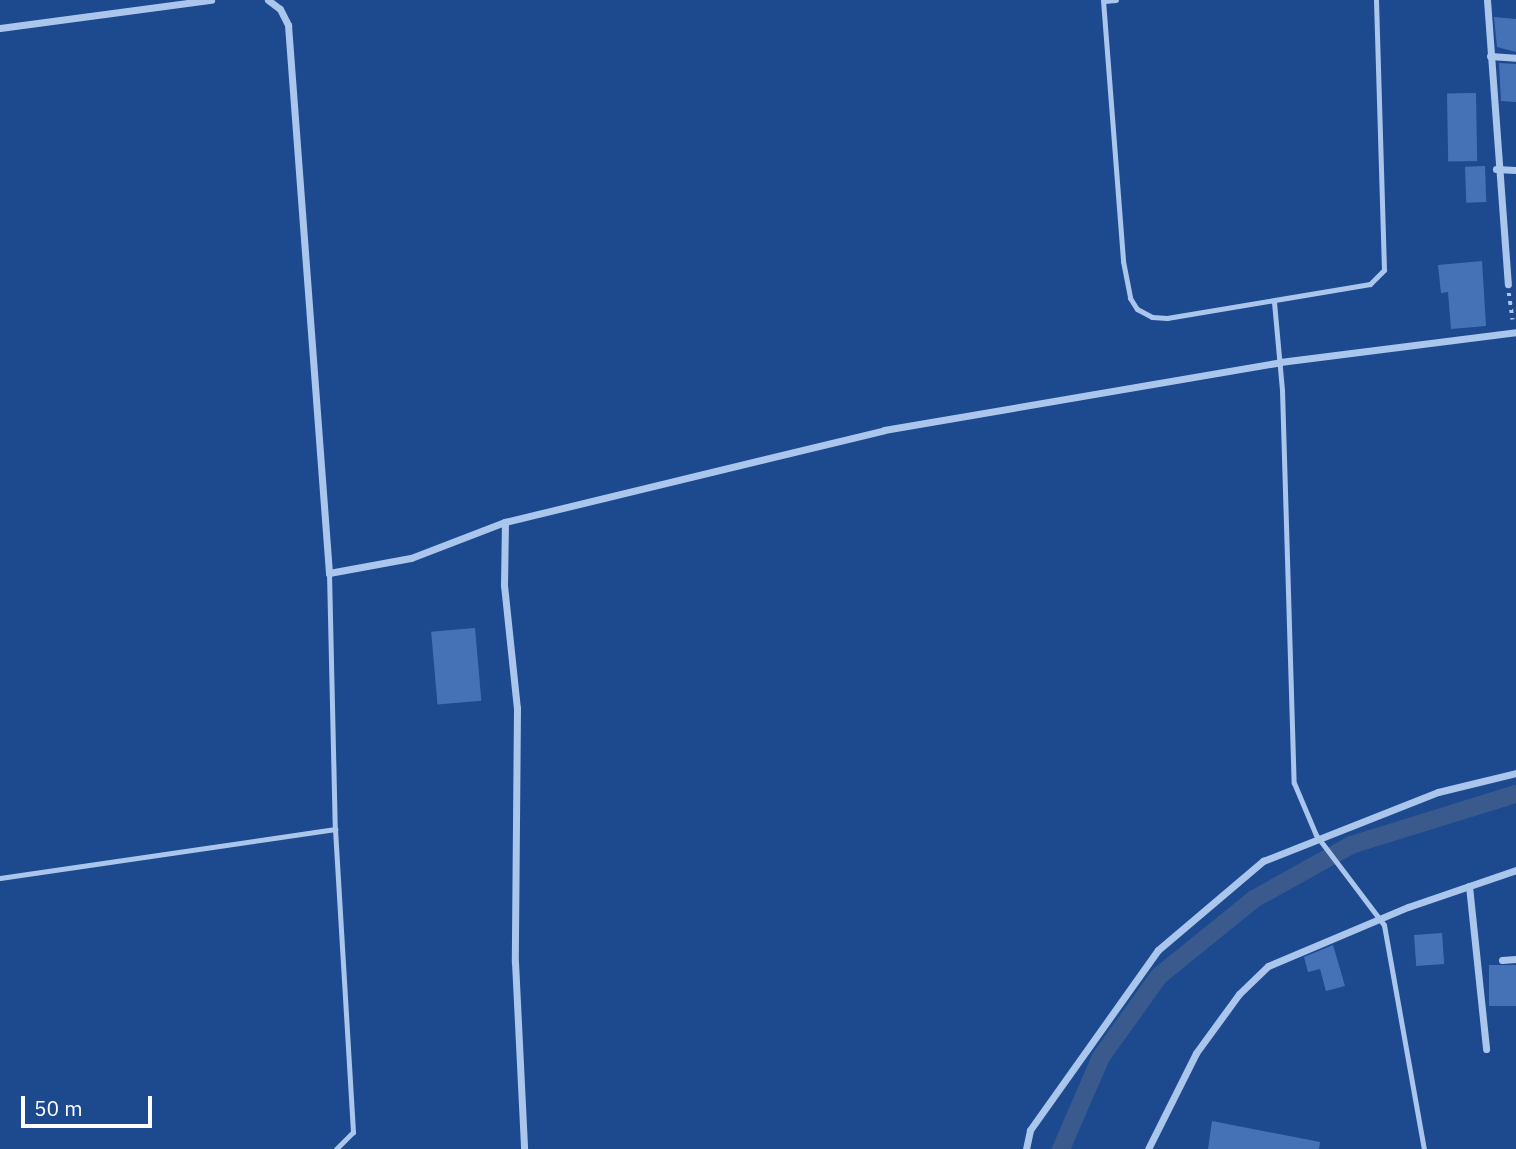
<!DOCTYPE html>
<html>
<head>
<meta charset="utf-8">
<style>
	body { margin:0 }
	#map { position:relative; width:1516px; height:1149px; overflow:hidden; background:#1d498f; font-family:"IBM Plex Sans",sans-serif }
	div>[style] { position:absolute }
	.canal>* { height:18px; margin:-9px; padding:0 9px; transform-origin:9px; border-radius:9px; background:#3a5a8d }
	.building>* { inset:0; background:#4572b7; transform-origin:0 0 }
	.path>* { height:3.5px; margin-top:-1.75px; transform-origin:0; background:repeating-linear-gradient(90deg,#abc6ed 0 3.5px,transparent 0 8.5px) }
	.service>* { height:5px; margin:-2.5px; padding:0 2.5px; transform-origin:2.5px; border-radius:2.5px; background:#abc6ed }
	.minor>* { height:7px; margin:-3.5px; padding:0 3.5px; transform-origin:3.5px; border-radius:3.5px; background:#abc6ed }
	span { translate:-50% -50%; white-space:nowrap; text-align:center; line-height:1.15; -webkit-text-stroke:7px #1d498f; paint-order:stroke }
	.scale { position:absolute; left:21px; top:1096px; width:131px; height:32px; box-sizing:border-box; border:4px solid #fff; border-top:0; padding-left:9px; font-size:21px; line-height:24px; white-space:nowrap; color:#fff; -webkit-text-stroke:5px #1d498f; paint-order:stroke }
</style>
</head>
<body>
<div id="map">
	<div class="canal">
		<div style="left:1061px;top:1149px;width:100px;rotate:-66.5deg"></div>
		<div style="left:1101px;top:1057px;width:100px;rotate:-54.4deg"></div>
		<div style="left:1159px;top:976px;width:122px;rotate:-39deg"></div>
		<div style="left:1254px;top:899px;width:111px;rotate:-29.1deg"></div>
		<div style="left:1351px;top:845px;width:173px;rotate:-17.2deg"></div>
	</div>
	<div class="building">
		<div style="clip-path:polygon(1494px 17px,1516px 19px,1516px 52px,1497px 47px)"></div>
		<div style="clip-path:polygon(1499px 63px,1516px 64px,1516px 102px,1501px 101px)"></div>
		<div style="left:1476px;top:93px;width:68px;height:29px;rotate:89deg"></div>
		<div style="left:1485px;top:166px;width:36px;height:20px;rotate:88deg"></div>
		<div style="clip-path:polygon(1482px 261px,1486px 326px,1451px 329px,1448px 292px,1441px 293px,1438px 265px)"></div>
		<div style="left:475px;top:628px;width:73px;height:44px;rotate:85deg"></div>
		<div style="left:1442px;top:933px;width:31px;height:28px;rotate:86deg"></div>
		<div style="clip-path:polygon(1333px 945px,1345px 986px,1326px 991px,1320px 969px,1308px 972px,1304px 957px)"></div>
		<div style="left:1516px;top:965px;width:41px;height:27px;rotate:90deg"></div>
		<div style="clip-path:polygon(1212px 1121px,1320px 1142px,1319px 1149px,1208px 1149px)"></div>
	</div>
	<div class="path">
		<div style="left:1509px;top:293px;width:27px;rotate:82deg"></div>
	</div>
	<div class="service">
		<div style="left:1103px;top:0;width:262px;rotate:85.6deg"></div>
		<div style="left:1123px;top:261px;width:38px;rotate:79deg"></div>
		<div style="left:1130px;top:298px;width:13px;rotate:58deg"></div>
		<div style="left:1137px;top:309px;width:17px;rotate:28deg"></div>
		<div style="left:1152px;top:317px;width:15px;rotate:4deg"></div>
		<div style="left:1167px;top:318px;width:206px;rotate:-9.5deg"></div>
		<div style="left:1370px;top:284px;width:20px;rotate:-45deg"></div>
		<div style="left:1384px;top:270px;width:270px;rotate:-91.7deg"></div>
		<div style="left:1104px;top:1px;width:12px;rotate:-5deg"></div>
		<div style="left:1274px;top:302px;width:88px;rotate:84.8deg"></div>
		<div style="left:1282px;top:390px;width:393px;rotate:88.3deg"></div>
		<div style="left:1294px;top:783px;width:56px;rotate:67.1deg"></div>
		<div style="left:1316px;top:835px;width:113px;rotate:52.9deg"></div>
		<div style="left:1384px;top:925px;width:228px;rotate:79.9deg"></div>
		<div style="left:329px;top:573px;width:256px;rotate:88.7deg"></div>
		<div style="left:335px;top:829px;width:304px;rotate:86.6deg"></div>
		<div style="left:353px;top:1132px;width:24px;rotate:135deg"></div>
		<div style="left:0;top:878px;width:339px;rotate:-8.3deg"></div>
	</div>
	<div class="minor">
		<div style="left:268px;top:0;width:15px;rotate:37deg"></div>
		<div style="left:280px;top:9px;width:18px;rotate:63deg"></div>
		<div style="left:288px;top:25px;width:550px;rotate:85.72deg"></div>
		<div style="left:329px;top:573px;width:83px;rotate:-10.4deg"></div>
		<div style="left:411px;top:558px;width:101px;rotate:-21deg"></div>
		<div style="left:505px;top:522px;width:390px;rotate:-13.6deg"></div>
		<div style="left:884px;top:430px;width:402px;rotate:-9.7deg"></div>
		<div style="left:1280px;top:362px;width:238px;rotate:-7.2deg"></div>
		<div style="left:1487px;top:0;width:285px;rotate:85.8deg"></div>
		<div style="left:0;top:28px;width:213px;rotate:-7.6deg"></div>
		<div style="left:1490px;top:56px;width:26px;rotate:4deg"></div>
		<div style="left:1496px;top:169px;width:20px;rotate:3deg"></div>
		<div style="left:505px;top:522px;width:63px;rotate:90.9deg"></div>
		<div style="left:504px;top:585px;width:124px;rotate:84deg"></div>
		<div style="left:517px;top:708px;width:254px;rotate:90.5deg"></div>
		<div style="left:515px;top:962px;width:187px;rotate:87.2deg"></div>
		<div style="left:1469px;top:886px;width:164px;rotate:84deg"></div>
		<div style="left:1502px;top:960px;width:14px;rotate:-4deg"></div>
		<div style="left:1026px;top:1149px;width:19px;rotate:-78deg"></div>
		<div style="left:1030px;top:1130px;width:221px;rotate:-54.6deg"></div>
		<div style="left:1158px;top:950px;width:138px;rotate:-40.3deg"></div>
		<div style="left:1263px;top:861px;width:188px;rotate:-21.5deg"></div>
		<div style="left:1438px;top:792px;width:80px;rotate:-13.7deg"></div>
		<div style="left:1148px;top:1149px;width:107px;rotate:-63.4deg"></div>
		<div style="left:1196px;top:1053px;width:73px;rotate:-53.9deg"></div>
		<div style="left:1239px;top:994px;width:40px;rotate:-44deg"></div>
		<div style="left:1268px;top:966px;width:152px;rotate:-22.9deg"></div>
		<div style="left:1408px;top:907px;width:114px;rotate:-18.9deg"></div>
	</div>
	<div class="scale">50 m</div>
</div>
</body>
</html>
